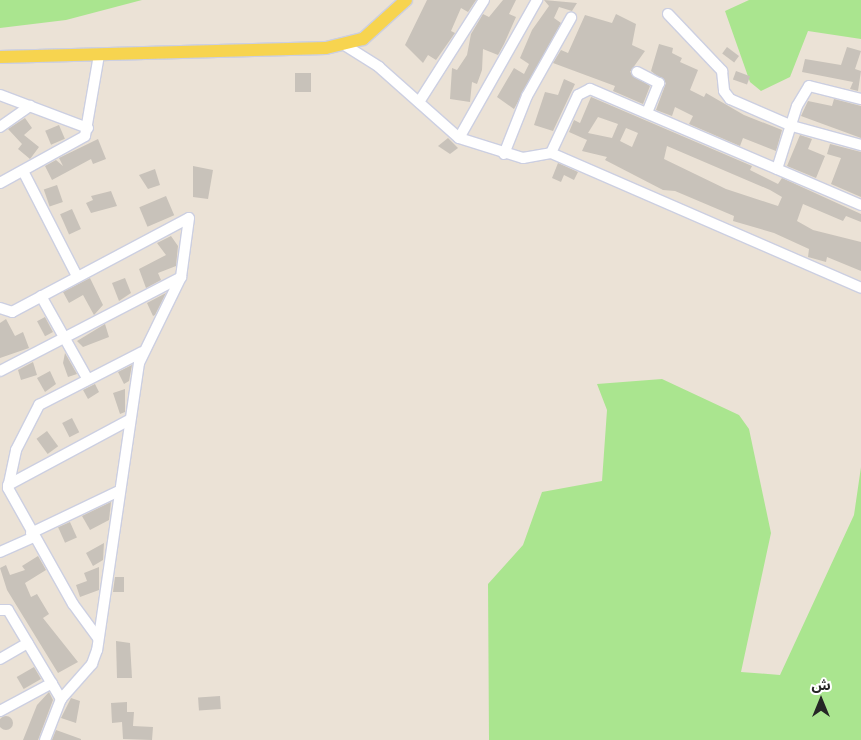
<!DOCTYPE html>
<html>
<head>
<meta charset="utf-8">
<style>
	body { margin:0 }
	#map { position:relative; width:861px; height:740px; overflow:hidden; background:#ebe2d6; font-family:"Space Grotesk","Noto Sans Arabic",sans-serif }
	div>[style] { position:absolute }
	.green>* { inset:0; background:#aae58f }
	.building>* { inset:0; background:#c8c2ba; transform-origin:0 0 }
	.round { border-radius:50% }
	.roads { filter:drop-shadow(1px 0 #cccfe1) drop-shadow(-1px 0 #cccfe1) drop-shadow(0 1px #cccfe1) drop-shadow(0 -1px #cccfe1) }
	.minor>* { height:10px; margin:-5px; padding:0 5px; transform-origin:5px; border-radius:5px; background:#fff }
	.major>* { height:12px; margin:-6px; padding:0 6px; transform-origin:6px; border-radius:6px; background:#f7d44f }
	span { translate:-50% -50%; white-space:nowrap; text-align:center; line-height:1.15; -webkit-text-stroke:4.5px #fff; paint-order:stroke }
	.north { position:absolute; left:796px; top:675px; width:50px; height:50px; -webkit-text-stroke:4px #fff; paint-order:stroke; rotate:0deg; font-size:14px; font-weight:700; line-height:20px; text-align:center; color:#262626 }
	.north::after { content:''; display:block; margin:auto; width:18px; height:22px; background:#262626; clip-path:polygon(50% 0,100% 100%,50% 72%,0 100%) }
</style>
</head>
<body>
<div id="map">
	<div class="green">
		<div style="clip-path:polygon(0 0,142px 0,66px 20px,0 28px)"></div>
		<div style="clip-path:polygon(749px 0,861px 0,861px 39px,808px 31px,790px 77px,761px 91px,750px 82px,725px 11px)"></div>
		<div style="clip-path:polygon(662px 379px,739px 415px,749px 429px,771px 533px,741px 672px,780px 675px,854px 515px,861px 467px,861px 740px,489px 740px,488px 584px,523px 545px,542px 492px,602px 481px,607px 410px,597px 384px)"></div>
	</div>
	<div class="building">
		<div style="clip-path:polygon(427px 0,476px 0,468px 12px,461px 8px,451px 31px,455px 33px,436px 60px,428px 55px,423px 63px,405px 45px)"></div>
		<div style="clip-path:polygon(503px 0,516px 0,509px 14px,516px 17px,504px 44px,498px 55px,483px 49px,482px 70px,477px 84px,472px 82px,470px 102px,450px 99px,452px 68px,457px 70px,467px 55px,471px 34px,483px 14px,489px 17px)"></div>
		<div style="clip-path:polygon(544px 0,577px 3px,572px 11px,559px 7px,554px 18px,561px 23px,514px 109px,497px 97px,514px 68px,524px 74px,529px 64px,520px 58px,532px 30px,549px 6px)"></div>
		<div style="clip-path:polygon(616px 14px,636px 24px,632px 45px,645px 51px,630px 72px,650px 86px,643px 104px,613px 91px,615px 86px,553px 63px,561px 50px,568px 53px,585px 15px,612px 23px)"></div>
		<div style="clip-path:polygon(659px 44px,673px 48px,672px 53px,682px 58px,680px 62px,698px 70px,690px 90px,704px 97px,706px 93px,744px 115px,782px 130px,776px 151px,743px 138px,740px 146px,689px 124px,693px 116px,675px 107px,672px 116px,656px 110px,666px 83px,651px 71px)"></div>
		<div style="left:727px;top:47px;width:15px;height:8px;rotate:37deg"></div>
		<div style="clip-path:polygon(847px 47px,861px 51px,855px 69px,861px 71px,858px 91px,850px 89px,853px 82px,802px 72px,805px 59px,841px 65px)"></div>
		<div style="left:736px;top:71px;width:15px;height:9px;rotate:20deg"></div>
		<div style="left:311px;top:73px;width:19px;height:16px;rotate:90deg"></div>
		<div style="clip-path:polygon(564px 79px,575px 84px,553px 131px,534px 125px,545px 92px,558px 95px)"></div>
		<div style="clip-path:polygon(evenodd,591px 97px,752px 166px,750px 170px,778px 184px,782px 178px,861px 214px,861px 222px,846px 216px,843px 221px,803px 204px,797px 221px,813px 230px,861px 242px,861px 271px,827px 257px,826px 262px,808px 257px,809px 249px,774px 233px,733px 221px,734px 216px,675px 191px,663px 190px,605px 160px,607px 157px,582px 151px,587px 140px,569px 132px,574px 120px,580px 123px,591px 97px,598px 117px,618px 124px,612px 138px,588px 133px,598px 117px,591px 97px,626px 128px,638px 133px,632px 147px,620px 141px,626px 128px,591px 97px,667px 146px,770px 190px,782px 197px,778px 206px,726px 189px,664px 159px,667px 146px)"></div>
		<div style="clip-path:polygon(834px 99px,861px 106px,861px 138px,801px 116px,808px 101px,832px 106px)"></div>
		<div style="clip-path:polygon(25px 118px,32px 128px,24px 135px,39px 147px,30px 159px,18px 149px,22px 144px,8px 129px)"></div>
		<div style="left:59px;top:125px;width:15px;height:15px;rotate:67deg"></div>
		<div style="clip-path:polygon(800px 135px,812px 139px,808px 149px,825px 156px,816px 178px,787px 166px)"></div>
		<div style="clip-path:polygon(448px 138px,458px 148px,450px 154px,438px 146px)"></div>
		<div style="clip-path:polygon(98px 139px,106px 159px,93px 164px,91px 159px,52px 180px,45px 166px,56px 160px,63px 166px,59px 158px)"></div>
		<div style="clip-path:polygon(830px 144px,861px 152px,861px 197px,831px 184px,841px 158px,827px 154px)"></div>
		<div style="clip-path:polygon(558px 163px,578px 172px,574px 180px,564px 175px,561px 182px,552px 178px)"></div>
		<div style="clip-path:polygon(193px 166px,213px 170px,208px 199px,193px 197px)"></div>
		<div style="clip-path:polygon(155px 169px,160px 185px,148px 189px,139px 175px)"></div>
		<div style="left:57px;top:185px;width:18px;height:14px;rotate:71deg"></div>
		<div style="clip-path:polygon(111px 191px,117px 206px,91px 213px,86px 203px,93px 200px,91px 196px)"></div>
		<div style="left:166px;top:196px;width:21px;height:29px;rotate:67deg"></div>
		<div style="left:72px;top:209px;width:22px;height:13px;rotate:66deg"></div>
		<div style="clip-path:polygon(171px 236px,178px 246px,176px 266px,158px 273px,161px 280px,146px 288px,139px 269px,166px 255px,157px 243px)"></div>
		<div style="clip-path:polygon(90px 278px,103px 305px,94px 315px,83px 295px,69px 303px,63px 292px)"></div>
		<div style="clip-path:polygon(125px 278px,131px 293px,119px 301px,112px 283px)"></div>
		<div style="clip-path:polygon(166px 293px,155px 315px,153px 316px,147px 303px)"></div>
		<div style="left:45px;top:317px;width:17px;height:9px;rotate:62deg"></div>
		<div style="clip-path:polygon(6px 319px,15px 336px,23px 332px,29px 348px,0 358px,0 323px)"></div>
		<div style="clip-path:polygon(105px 324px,109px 337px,83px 347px,77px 341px)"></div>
		<div style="clip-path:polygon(65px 353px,77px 374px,68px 377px,63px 363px)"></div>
		<div style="clip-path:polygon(33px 362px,37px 375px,21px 380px,18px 370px)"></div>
		<div style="clip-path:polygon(132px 365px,129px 381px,124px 384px,118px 372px)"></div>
		<div style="clip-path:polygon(50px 371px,56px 384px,45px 392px,37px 378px)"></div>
		<div style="clip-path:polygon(95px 384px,99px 392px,88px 399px,83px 390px)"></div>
		<div style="clip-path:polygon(125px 389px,125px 412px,120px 414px,113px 393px)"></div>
		<div style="left:72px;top:418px;width:16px;height:11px;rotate:63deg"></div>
		<div style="left:47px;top:431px;width:19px;height:13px;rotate:54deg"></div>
		<div style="clip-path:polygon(111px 502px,109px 520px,90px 530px,82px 516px)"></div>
		<div style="left:70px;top:522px;width:17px;height:13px;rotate:66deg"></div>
		<div style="clip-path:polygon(104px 543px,103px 560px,93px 566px,86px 553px)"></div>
		<div style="clip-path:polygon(38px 556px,46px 570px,25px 583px,31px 597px,37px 594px,49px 614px,43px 618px,78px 662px,58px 673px,7px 590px,0 568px,6px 565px,10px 575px,25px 570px,22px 566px)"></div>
		<div style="clip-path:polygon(99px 567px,99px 590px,80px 597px,76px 585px,87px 581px,84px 573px)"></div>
		<div style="clip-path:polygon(115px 577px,124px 577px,124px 592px,113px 592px)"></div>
		<div style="clip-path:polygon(116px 641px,130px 643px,132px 678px,117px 678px)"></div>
		<div style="left:34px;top:667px;width:14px;height:20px;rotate:60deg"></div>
		<div style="clip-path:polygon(49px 692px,53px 700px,38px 740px,23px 740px,37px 705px)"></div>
		<div style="left:220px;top:696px;width:13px;height:22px;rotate:86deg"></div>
		<div style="clip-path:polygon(71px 698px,80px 701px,76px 723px,61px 718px)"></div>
		<div style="clip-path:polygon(127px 702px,127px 712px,134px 712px,133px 726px,153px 727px,152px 740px,123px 739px,122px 722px,112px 723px,111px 703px)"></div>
		<div class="round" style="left:-1px;top:716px;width:14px;height:14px"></div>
		<div style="clip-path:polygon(56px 730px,81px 739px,81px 740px,52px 740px)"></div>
	</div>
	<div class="roads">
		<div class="minor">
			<div style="left:668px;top:14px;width:79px;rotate:46.5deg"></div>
			<div style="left:722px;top:71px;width:20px;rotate:84deg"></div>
			<div style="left:724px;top:91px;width:10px;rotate:53deg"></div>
			<div style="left:730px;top:99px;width:68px;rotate:23.5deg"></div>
			<div style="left:792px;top:126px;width:72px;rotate:15.4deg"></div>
			<div style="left:346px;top:46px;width:39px;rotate:32deg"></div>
			<div style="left:379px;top:67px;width:107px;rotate:41.6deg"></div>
			<div style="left:459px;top:138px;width:67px;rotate:17.4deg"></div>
			<div style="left:523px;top:158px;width:28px;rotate:-10deg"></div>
			<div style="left:637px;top:72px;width:25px;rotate:27deg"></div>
			<div style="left:659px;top:83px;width:32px;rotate:112deg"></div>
			<div style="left:0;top:95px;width:94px;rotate:20.6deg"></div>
			<div style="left:419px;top:102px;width:121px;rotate:-57.5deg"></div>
			<div style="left:0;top:127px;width:37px;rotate:-35deg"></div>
			<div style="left:459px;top:138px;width:159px;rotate:-60.5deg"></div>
			<div style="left:504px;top:154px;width:62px;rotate:-68.4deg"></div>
			<div style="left:527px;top:96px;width:90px;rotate:-60.6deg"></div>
			<div style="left:777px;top:169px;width:66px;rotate:-72.4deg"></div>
			<div style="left:797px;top:106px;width:23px;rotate:-59deg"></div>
			<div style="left:809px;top:86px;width:54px;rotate:14deg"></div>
			<div style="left:23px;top:171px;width:118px;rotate:62.8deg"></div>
			<div style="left:0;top:183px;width:97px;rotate:-28.9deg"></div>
			<div style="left:85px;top:136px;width:82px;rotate:-80.2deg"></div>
			<div style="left:861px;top:205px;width:295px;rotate:-156.8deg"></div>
			<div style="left:590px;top:89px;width:13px;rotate:153deg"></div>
			<div style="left:578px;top:95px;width:64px;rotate:115deg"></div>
			<div style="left:551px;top:153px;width:338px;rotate:23.5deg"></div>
			<div style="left:41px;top:296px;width:94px;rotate:60.7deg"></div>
			<div style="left:0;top:308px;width:13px;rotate:18deg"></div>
			<div style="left:12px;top:312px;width:200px;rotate:-28deg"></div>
			<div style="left:189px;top:218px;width:60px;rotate:97.7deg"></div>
			<div style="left:181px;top:277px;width:96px;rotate:116deg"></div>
			<div style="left:139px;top:363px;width:290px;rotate:98.3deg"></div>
			<div style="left:97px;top:650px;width:15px;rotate:110deg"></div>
			<div style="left:92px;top:664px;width:47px;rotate:131.5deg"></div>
			<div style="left:0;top:371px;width:204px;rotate:-27.4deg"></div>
			<div style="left:8px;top:485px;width:137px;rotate:-28.2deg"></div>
			<div style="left:31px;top:533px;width:98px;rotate:-25.5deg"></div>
			<div style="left:0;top:552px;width:37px;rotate:-24deg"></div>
			<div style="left:0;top:610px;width:8px"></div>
			<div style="left:8px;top:610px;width:104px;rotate:59.2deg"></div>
			<div style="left:61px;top:699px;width:44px;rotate:111.3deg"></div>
			<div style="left:98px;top:638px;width:42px;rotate:-126.3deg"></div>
			<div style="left:73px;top:604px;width:133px;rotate:-119.3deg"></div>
			<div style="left:8px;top:488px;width:39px;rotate:-78deg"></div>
			<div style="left:16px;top:450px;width:51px;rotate:-62.9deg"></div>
			<div style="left:39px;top:405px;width:116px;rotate:-27.2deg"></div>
			<div style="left:0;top:659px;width:32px;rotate:-30deg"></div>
			<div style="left:0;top:711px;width:59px;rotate:-28.3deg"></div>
		</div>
		<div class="major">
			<div style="left:0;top:57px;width:326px;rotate:-1.6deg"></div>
			<div style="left:326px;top:48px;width:38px;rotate:-14deg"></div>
			<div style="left:363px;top:39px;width:58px;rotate:-42.2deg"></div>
		</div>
	</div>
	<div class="north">ش</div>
</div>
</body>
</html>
